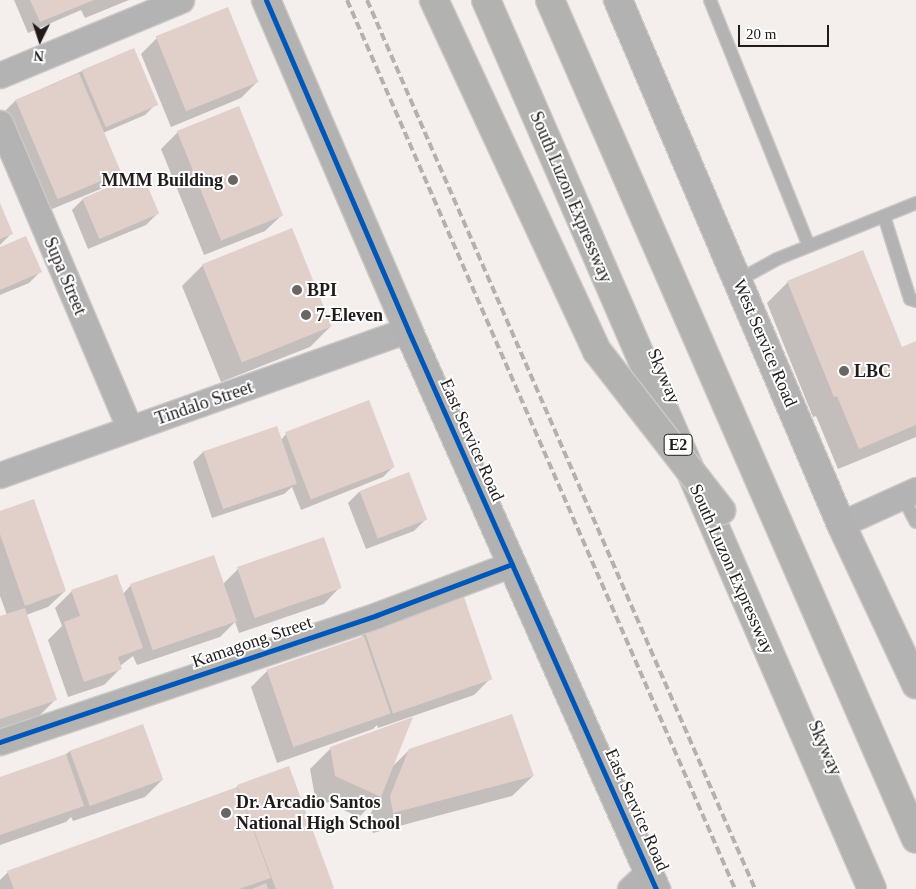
<!DOCTYPE html>
<html>
<head>
<meta charset="utf-8">
<style>
	body { margin:0 }
	#map { position:relative; width:916px; height:889px; overflow:hidden; background:#f4eeec; font-family:"Times New Roman",serif }
	div>[style] { position:absolute }
	.shadow>* { inset:0; background:#0003 }
	.building>* { inset:0; background:#e1d0ca; transform-origin:0 0 }
	.roads { filter:drop-shadow(1px 0 #cdc9c7) drop-shadow(-1px 0 #cdc9c7) drop-shadow(0 1px #cdc9c7) drop-shadow(0 -1px #cdc9c7) }
	.lane>* { height:12px; margin:-6px; padding:0 6px; transform-origin:6px; border-radius:6px; background:#b3b3b3 }
	.street>* { height:25px; margin:-12.5px; padding:0 12.5px; transform-origin:12.5px; border-radius:12.5px; background:#b3b3b3 }
	.secondary>* { height:28px; margin:-14px; padding:0 14px; transform-origin:14px; border-radius:14px; background:#b3b2b2 }
	.highway>* { height:28px; margin:-14px; padding:0 14px; transform-origin:14px; border-radius:14px; background:#b2b2b0 }
	.rail>* { height:4px; margin-top:-2px; transform-origin:0; background:repeating-linear-gradient(90deg,#b3b1b0 0 8px,transparent 0 12px) }
	.bridges { filter:drop-shadow(1px 0 #cdc9c7) drop-shadow(-1px 0 #cdc9c7) drop-shadow(0 1px #cdc9c7) drop-shadow(0 -1px #cdc9c7) }
	.highway-bridge>* { height:28px; margin:-14px; padding:0 14px; transform-origin:14px; border-radius:14px; background:#b2b2b0 }
	.cycleway>* { height:5px; margin:-2.5px; padding:0 2.5px; transform-origin:2.5px; border-radius:2.5px; background:#0057b8 }
	.dots>* { width:14px; height:14px; translate:-50% -50%; box-sizing:border-box; border:2px solid #fff; border-radius:50% }
	span { translate:-50% -50%; white-space:nowrap; text-align:center; line-height:1.15; -webkit-text-stroke:4px #fff; paint-order:stroke }
	.shield-label span { padding:1px 4px; background:#fff; border:1px solid; border-radius:4px; -webkit-text-stroke-width:0 }
	.shield-label { font-size:16px; color:#201c1b; font-weight:700 }
	.poi-label { font-size:18px; color:#201c1b; font-weight:700 }
	.right { translate:-100% -50%; text-align:right }
	.left { translate:0 -50%; text-align:left }
	.street-label { font-size:18px; color:#201c1b }
	.north { position:absolute; left:15px; top:15px; width:50px; height:50px; -webkit-text-stroke:4px #fff; paint-order:stroke; rotate:184deg; font-size:14px; font-weight:700; line-height:20px; text-align:center; color:#201c1b }
	.north::after { content:''; display:block; margin:auto; width:18px; height:22px; background:#201c1b; clip-path:polygon(50% 0,100% 100%,50% 72%,0 100%) }
	.scale { position:absolute; left:738px; top:25px; width:91px; height:22px; box-sizing:border-box; border:2px solid #201c1b; border-top:0; padding-left:6px; font-size:15px; line-height:18px; white-space:nowrap; color:#201c1b; -webkit-text-stroke:4px #fff; paint-order:stroke }
</style>
</head>
<body>
<div id="map">
	<div class="shadow">
		<div style="clip-path:polygon(14px 0,129px 0,85px 18px,81px 10px,28px 33px)"></div>
		<div style="clip-path:polygon(157px 38px,258px 81px,241px 98px,171px 127px,141px 54px)"></div>
		<div style="clip-path:polygon(82px 71px,156px 104px,145px 115px,103px 133px,120px 172px,103px 188px,40px 214px,0 116px,16px 100px)"></div>
		<div style="clip-path:polygon(178px 132px,282px 215px,265px 231px,204px 255px,161px 149px)"></div>
		<div style="clip-path:polygon(83px 199px,157px 214px,146px 225px,88px 249px,72px 210px)"></div>
		<div style="clip-path:polygon(0 206px,12px 233px,0 245px)"></div>
		<div style="clip-path:polygon(0 249px,41px 271px,29px 283px,0 295px)"></div>
		<div style="clip-path:polygon(203px 265px,331px 326px,310px 347px,221px 382px,182px 286px)"></div>
		<div style="clip-path:polygon(788px 282px,902px 348px,916px 343px,916px 437px,838px 469px,816px 416px,813px 417px,767px 303px)"></div>
		<div style="clip-path:polygon(286px 434px,394px 466px,383px 477px,301px 510px,292px 487px,284px 494px,212px 518px,193px 462px,204px 451px,281px 440px)"></div>
		<div style="clip-path:polygon(359px 492px,425px 520px,414px 531px,366px 549px,348px 503px)"></div>
		<div style="clip-path:polygon(0 512px,65px 591px,48px 607px,26px 615px,56px 699px,39px 716px,0 729px,0 618px,7px 615px,0 596px)"></div>
		<div style="clip-path:polygon(238px 569px,340px 587px,324px 604px,239px 633px,235px 622px,220px 637px,137px 665px,133px 656px,120px 666px,121px 668px,104px 685px,68px 697px,48px 640px,62px 626px,55px 608px,72px 591px,123px 594px,131px 585px,223px 584px)"></div>
		<div style="clip-path:polygon(366px 632px,491px 678px,474px 695px,378px 728px,377px 725px,373px 729px,277px 763px,251px 687px,267px 671px,359px 639px)"></div>
		<div style="clip-path:polygon(331px 748px,391px 768px,409px 750px,533px 776px,512px 796px,373px 833px,369px 818px,377px 799px,359px 817px,315px 797px,310px 769px)"></div>
		<div style="clip-path:polygon(70px 751px,162px 780px,145px 797px,73px 821px,71px 817px,66px 822px,0 845px,0 779px,64px 756px)"></div>
		<div style="clip-path:polygon(238px 786px,331px 889px,0 889px,0 880px,8px 872px,234px 790px)"></div>
	</div>
	<div class="building">
		<div style="clip-path:polygon(30px 0,94px 0,40px 22px)"></div>
		<div style="left:228px;top:7px;width:81px;height:78px;rotate:68deg"></div>
		<div style="left:134px;top:48px;width:62px;height:57px;rotate:67deg"></div>
		<div style="left:79px;top:73px;width:108px;height:69px;rotate:67deg"></div>
		<div style="left:239px;top:106px;width:118px;height:67px;rotate:68deg"></div>
		<div style="left:142px;top:173px;width:44px;height:65px;rotate:67deg"></div>
		<div style="clip-path:polygon(0 203px,13px 234px,0 239px)"></div>
		<div style="left:292px;top:228px;width:106px;height:97px;rotate:68deg"></div>
		<div style="clip-path:polygon(26px 236px,42px 272px,0 290px,0 247px)"></div>
		<div style="clip-path:polygon(863px 250px,902px 347px,916px 341px,916px 425px,859px 449px,837px 396px,834px 397px,787px 281px)"></div>
		<div style="left:369px;top:400px;width:72px;height:90px;rotate:69deg"></div>
		<div style="left:277px;top:426px;width:61px;height:78px;rotate:71deg"></div>
		<div style="left:409px;top:472px;width:51px;height:53px;rotate:69deg"></div>
		<div style="clip-path:polygon(34px 499px,66px 591px,25px 606px,0 534px,0 511px)"></div>
		<div style="left:324px;top:537px;width:54px;height:92px;rotate:71deg"></div>
		<div style="left:214px;top:555px;width:70px;height:89px;rotate:71deg"></div>
		<div style="clip-path:polygon(117px 574px,143px 648px,118px 657px,122px 669px,84px 682px,64px 622px,80px 616px,71px 590px)"></div>
		<div style="left:464px;top:597px;width:87px;height:105px;rotate:71deg"></div>
		<div style="clip-path:polygon(25px 608px,57px 700px,0 719px,0 616px)"></div>
		<div style="left:364px;top:636px;width:82px;height:103px;rotate:71deg"></div>
		<div style="clip-path:polygon(512px 714px,534px 776px,393px 813px,390px 796px,409px 749px)"></div>
		<div style="clip-path:polygon(413px 717px,381px 797px,335px 776px,330px 747px)"></div>
		<div style="left:143px;top:724px;width:59px;height:78px;rotate:70deg"></div>
		<div style="clip-path:polygon(66px 754px,84px 806px,0 835px,0 777px)"></div>
		<div style="clip-path:polygon(289px 766px,334px 888px,332px 889px,276px 889px,237px 785px)"></div>
		<div style="clip-path:polygon(237px 787px,271px 878px,239px 889px,14px 889px,7px 871px)"></div>
		<div style="clip-path:polygon(266px 883px,268px 889px,252px 889px)"></div>
	</div>
	<div class="roads">
		<div class="lane">
			<div style="left:710px;top:0;width:265px;rotate:68.1deg"></div>
			<div style="left:884px;top:216px;width:87px;rotate:72.6deg"></div>
			<div style="left:910px;top:299px;width:6px;rotate:18deg"></div>
			<div style="left:739px;top:280px;width:43px;rotate:-28.9deg"></div>
			<div style="left:777px;top:259px;width:150px;rotate:-21.9deg"></div>
			<div style="left:902px;top:495px;width:30px;rotate:63deg"></div>
		</div>
		<div class="street">
			<div style="left:0;top:75px;width:196px;rotate:-22.5deg"></div>
			<div style="left:0;top:123px;width:332px;rotate:67deg"></div>
			<div style="left:0;top:475px;width:433px;rotate:-19.6deg"></div>
			<div style="left:841px;top:524px;width:82px;rotate:-24.4deg"></div>
			<div style="left:0;top:742px;width:398px;rotate:-18.6deg"></div>
			<div style="left:377px;top:615px;width:144px;rotate:-20.7deg"></div>
			<div style="left:630px;top:889px;width:26px;rotate:-43deg"></div>
		</div>
		<div class="secondary">
			<div style="left:266px;top:0;width:359px;rotate:66.7deg"></div>
			<div style="left:408px;top:330px;width:612px;rotate:66.08deg"></div>
			<div style="left:618px;top:0;width:569px;rotate:66.95deg"></div>
			<div style="left:841px;top:524px;width:177px;rotate:64.9deg"></div>
		</div>
		<div class="highway">
			<div style="left:486px;top:0;width:969px;rotate:66.53deg"></div>
			<div style="left:550px;top:0;width:915px;rotate:66.43deg"></div>
		</div>
	</div>
	<div class="rail">
		<div style="left:347px;top:0;width:970px;rotate:66.42deg"></div>
		<div style="left:367px;top:0;width:970px;rotate:66.42deg"></div>
	</div>
	<div class="bridges">
		<div class="highway-bridge">
			<div style="left:434px;top:0;width:387px;rotate:65.1deg"></div>
			<div style="left:597px;top:351px;width:202px;rotate:52.1deg"></div>
		</div>
	</div>
	<div class="cycleway">
		<div style="left:266px;top:0;width:359px;rotate:66.7deg"></div>
		<div style="left:408px;top:330px;width:612px;rotate:66.08deg"></div>
		<div style="left:0;top:742px;width:398px;rotate:-18.6deg"></div>
		<div style="left:377px;top:615px;width:144px;rotate:-20.7deg"></div>
	</div>
	<div class="dots">
		<div style="left:233px;top:180px;background:#6a6664"></div>
		<div style="left:297px;top:290px;background:#6a6664"></div>
		<div style="left:306px;top:315px;background:#6a6664"></div>
		<div style="left:844px;top:371px;background:#6a6664"></div>
		<div style="left:226px;top:813px;background:#6a6664"></div>
	</div>
	<div class="shield-label">
		<span style="left:678px;top:445px">E2</span>
	</div>
	<div class="poi-label">
		<span class="right" style="left:223px;top:180px">MMM Building</span>
		<span class="left" style="left:307px;top:290px">BPI</span>
		<span class="left" style="left:316px;top:315px">7-Eleven</span>
		<span class="left" style="left:854px;top:371px">LBC</span>
		<span class="left" style="left:236px;top:813px">Dr. Arcadio Santos<br>National High School</span>
	</div>
	<div class="street-label">
		<span style="left:571px;top:197px;rotate:67deg">South Luzon Expressway</span>
		<span style="left:65px;top:276px;rotate:67deg">Supa Street</span>
		<span style="left:765px;top:343px;rotate:67deg">West Service Road</span>
		<span style="left:664px;top:376px;rotate:67deg">Skyway</span>
		<span style="left:204px;top:403px;rotate:-19deg">Tindalo Street</span>
		<span style="left:472px;top:440px;rotate:66deg">East Service Road</span>
		<span style="left:732px;top:569px;rotate:66deg">South Luzon Expressway</span>
		<span style="left:252px;top:642px;rotate:-19deg">Kamagong Street</span>
		<span style="left:825px;top:748px;rotate:66deg">Skyway</span>
		<span style="left:637px;top:810px;rotate:66deg">East Service Road</span>
	</div>
	<div class="north">N</div>
	<div class="scale">20 m</div>
</div>
</body>
</html>
